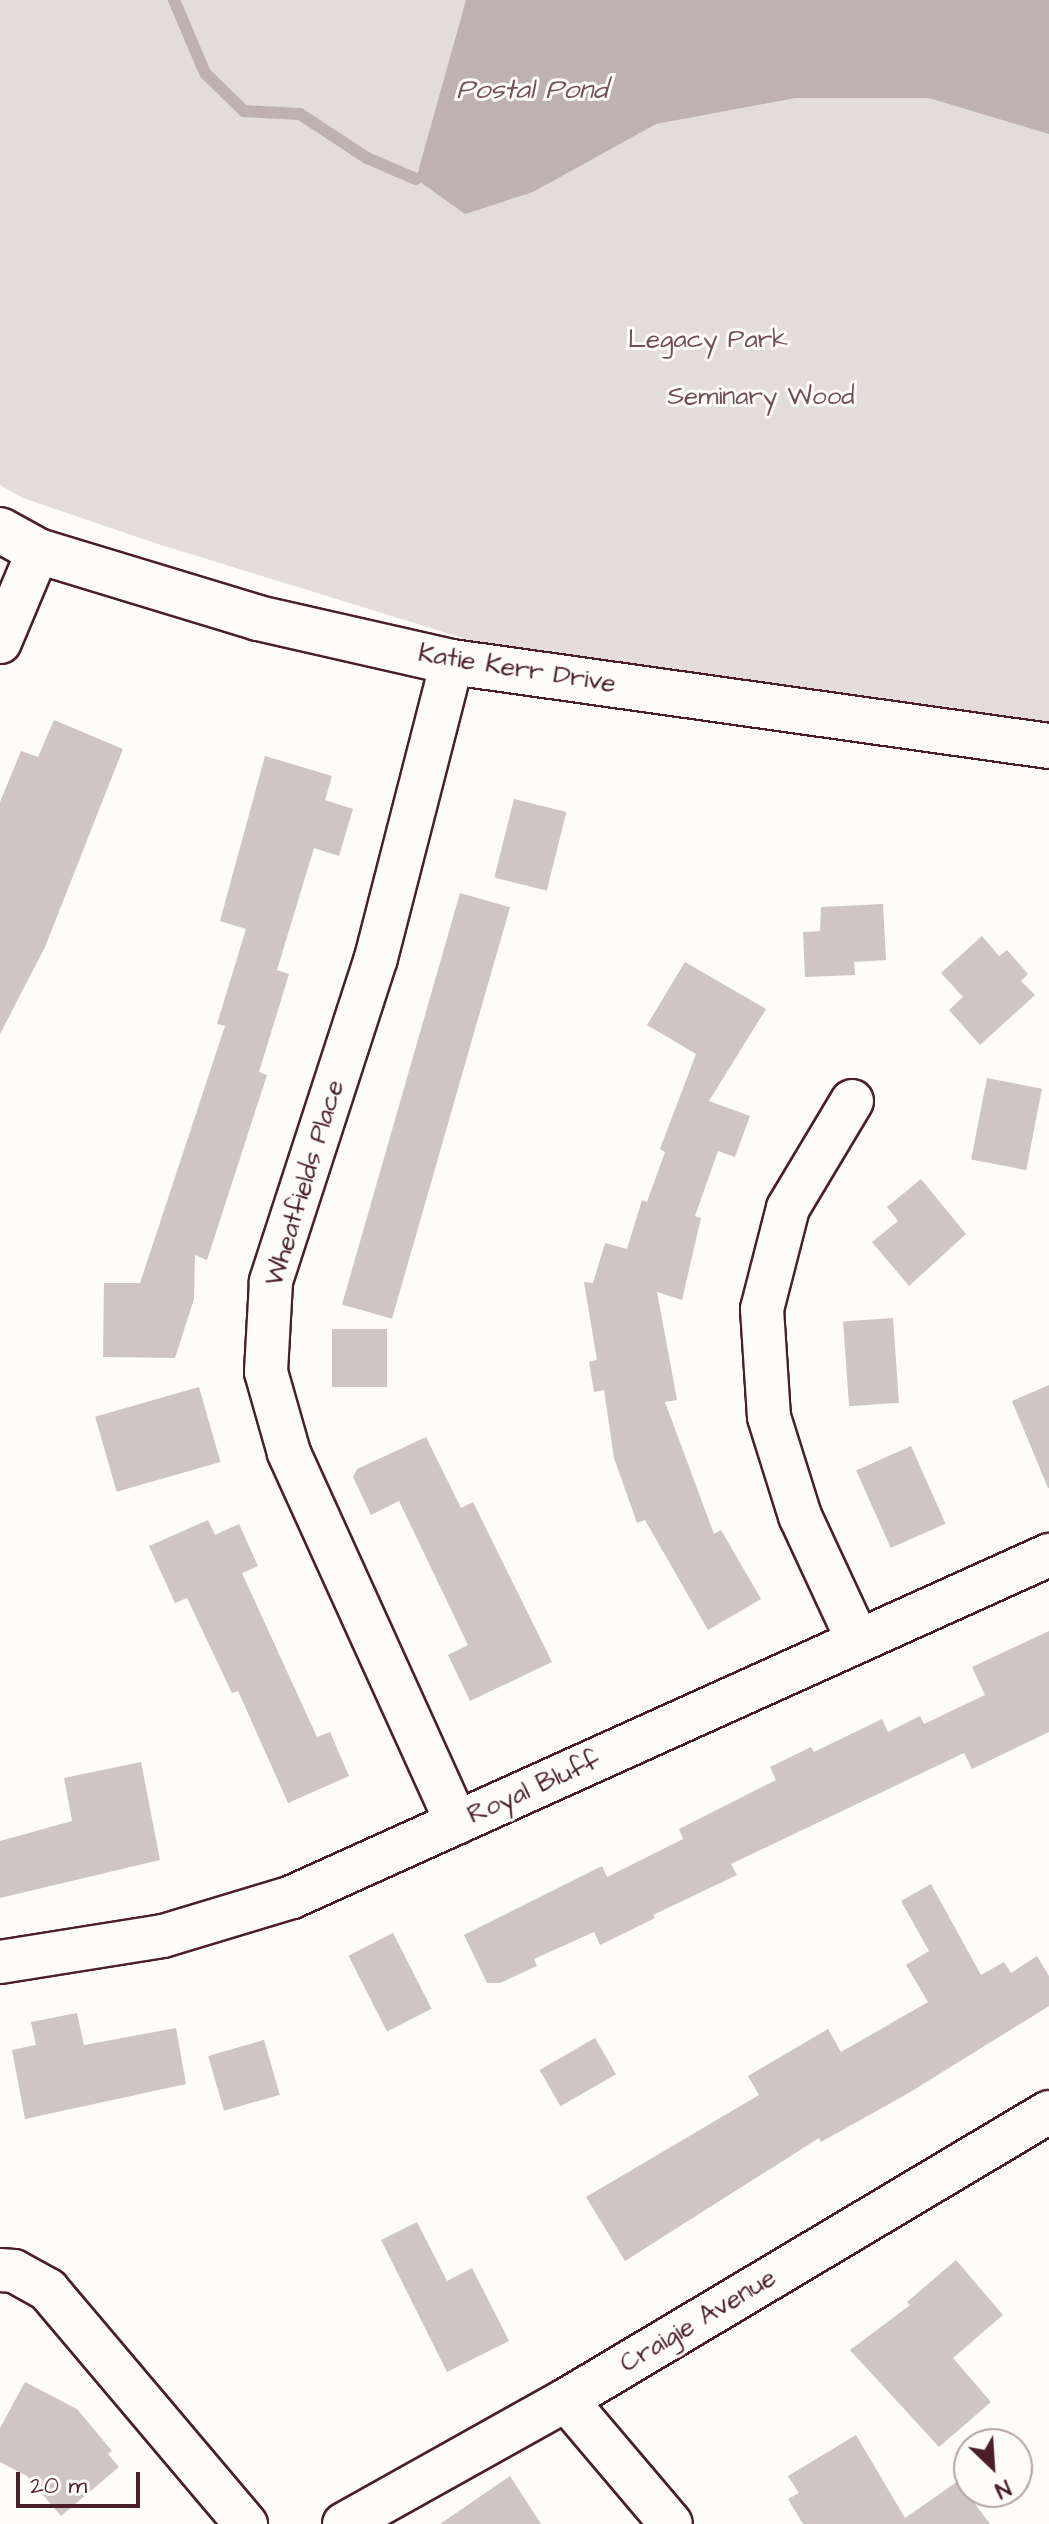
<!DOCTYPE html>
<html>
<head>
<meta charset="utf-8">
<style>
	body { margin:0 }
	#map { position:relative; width:1049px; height:2524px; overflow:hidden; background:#fdfcf7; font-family:"Architects Daughter",sans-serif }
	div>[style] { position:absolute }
	.green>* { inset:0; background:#e3dcda }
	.water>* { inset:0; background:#c0b1b1 }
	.stream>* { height:12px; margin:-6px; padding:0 6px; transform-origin:6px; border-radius:6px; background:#c0b1b1 }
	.building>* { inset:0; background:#d0c5c4; transform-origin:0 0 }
	.roads { filter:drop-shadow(2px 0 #4a1f2b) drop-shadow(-2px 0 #4a1f2b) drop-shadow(0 2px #4a1f2b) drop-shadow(0 -2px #4a1f2b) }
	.street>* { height:42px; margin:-21px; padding:0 21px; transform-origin:21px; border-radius:21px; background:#fdfcf7 }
	.secondary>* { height:44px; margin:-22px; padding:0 22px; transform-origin:22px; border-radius:22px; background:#fdfcf7 }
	span { translate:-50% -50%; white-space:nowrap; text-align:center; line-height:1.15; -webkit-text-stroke:6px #fdfcf7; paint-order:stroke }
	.park-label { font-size:26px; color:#704e57 }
	.street-label { font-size:26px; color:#4a1f2b }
	.water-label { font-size:28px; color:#73525a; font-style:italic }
	.north { position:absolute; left:953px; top:2428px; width:80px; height:80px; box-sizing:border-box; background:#fdfcf7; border:2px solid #b5a4a5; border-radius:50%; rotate:155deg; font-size:22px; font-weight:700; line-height:32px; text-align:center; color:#4a1f2b }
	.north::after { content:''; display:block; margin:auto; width:28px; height:36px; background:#4a1f2b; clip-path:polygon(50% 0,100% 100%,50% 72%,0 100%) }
	.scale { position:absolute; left:16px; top:2472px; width:124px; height:36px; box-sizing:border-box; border:4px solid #4a1f2b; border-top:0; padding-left:10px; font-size:24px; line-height:28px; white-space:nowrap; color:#4a1f2b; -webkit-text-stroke:6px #fdfcf7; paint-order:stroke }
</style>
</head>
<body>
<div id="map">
	<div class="green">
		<div style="clip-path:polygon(0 0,1049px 0,1049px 723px,541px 662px,155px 543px,23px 498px,0 485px)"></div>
	</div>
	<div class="water">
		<div style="clip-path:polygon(466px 0,1049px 0,1049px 134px,929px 98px,795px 98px,656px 124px,533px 192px,465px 214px,416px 179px)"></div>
	</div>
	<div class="stream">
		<div style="left:174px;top:0;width:79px;rotate:67deg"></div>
		<div style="left:205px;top:73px;width:54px;rotate:44.3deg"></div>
		<div style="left:244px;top:111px;width:56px;rotate:3.1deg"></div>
		<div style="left:300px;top:114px;width:80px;rotate:33.3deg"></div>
		<div style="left:367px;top:158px;width:53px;rotate:23.2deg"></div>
	</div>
	<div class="building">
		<div style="clip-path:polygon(54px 720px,123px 749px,45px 947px,0 1034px,0 802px,21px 751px,38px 757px)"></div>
		<div style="clip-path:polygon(265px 756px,332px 776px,325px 800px,353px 809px,339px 856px,314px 848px,277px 970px,289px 974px,259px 1072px,267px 1075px,207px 1260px,195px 1255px,194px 1299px,175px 1358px,103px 1357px,104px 1283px,140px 1283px,225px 1026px,217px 1024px,246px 929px,220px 921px)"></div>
		<div style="left:514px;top:799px;width:54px;height:81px;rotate:14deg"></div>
		<div style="left:460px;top:893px;width:52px;height:428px;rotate:16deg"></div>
		<div style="clip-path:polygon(883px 904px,886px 960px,854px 962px,855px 975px,805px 977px,803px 932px,820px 931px,821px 907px)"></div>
		<div style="clip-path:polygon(982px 936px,999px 956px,1007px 950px,1028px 974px,1021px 981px,1035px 995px,980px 1045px,949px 1010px,963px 997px,941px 973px)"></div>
		<div style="clip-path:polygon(685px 962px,766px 1009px,709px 1101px,750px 1116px,735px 1157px,718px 1151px,695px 1216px,701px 1218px,682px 1300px,657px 1292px,677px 1400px,665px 1402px,714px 1534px,721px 1530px,761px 1599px,708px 1630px,645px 1520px,637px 1523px,614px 1458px,604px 1390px,594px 1392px,589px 1362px,597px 1360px,584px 1282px,593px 1283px,605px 1243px,627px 1249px,642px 1200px,647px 1202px,665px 1152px,660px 1149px,696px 1054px,647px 1025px)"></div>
		<div style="left:987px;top:1078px;width:56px;height:83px;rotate:11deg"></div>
		<div style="clip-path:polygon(921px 1179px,966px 1234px,909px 1286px,872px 1242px,898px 1221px,887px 1207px)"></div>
		<div style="left:893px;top:1318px;width:85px;height:50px;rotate:86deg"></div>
		<div style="left:332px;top:1329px;width:55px;height:58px"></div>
		<div style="clip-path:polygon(1049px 1385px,1049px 1488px,1048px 1488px,1012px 1401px)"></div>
		<div style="left:199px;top:1387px;width:78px;height:108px;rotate:74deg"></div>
		<div style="clip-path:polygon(426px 1437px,461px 1508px,473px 1502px,552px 1662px,470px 1701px,448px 1655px,468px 1645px,399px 1501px,371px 1515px,353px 1477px,357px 1469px)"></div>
		<div style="left:911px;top:1446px;width:85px;height:60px;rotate:66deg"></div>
		<div style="clip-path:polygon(208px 1520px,215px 1535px,239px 1524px,258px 1566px,242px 1573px,317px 1737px,330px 1732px,349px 1776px,288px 1803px,238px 1691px,232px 1693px,187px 1598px,175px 1603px,149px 1546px)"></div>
		<div style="clip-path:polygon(1049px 1631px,1049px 1732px,972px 1769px,964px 1753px,731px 1864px,737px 1875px,653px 1915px,655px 1918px,600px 1945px,594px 1932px,534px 1959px,537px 1966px,500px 1983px,487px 1983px,464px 1935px,602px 1866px,607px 1877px,683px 1839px,679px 1829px,776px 1780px,770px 1767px,811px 1747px,814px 1752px,882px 1719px,888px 1732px,920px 1716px,924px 1724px,985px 1695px,972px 1667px)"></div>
		<div style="clip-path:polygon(141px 1762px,160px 1860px,0 1898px,0 1841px,72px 1821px,64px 1778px)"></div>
		<div style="clip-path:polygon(931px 1884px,981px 1975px,1004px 1962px,1011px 1973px,1037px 1956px,1049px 1976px,1049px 2006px,907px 2094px,821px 2142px,819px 2138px,625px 2261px,586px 2197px,759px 2095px,748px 2076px,828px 2029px,841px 2052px,928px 2002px,906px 1965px,929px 1951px,901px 1901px)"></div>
		<div style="left:393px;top:1933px;width:85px;height:50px;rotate:63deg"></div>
		<div style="clip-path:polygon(77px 2013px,84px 2045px,176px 2028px,186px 2084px,25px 2119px,12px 2050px,36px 2045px,31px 2022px)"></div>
		<div style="left:595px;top:2038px;width:42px;height:64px;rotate:60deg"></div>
		<div style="left:264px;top:2040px;width:57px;height:58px;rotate:74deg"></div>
		<div style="clip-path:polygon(417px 2222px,447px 2281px,472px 2268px,509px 2341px,447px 2372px,381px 2240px)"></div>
		<div style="clip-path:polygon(956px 2260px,1003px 2315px,953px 2358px,991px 2402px,939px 2447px,850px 2350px,910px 2305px,907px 2302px)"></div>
		<div style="clip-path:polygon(25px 2382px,77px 2409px,112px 2451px,108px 2454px,119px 2467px,61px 2516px,27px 2476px,0 2462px,0 2428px)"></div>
		<div style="clip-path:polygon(856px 2435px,905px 2518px,958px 2481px,990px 2524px,803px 2524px,788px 2499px,799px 2493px,788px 2476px)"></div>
		<div style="clip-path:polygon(510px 2476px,541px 2524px,440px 2524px)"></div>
	</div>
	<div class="roads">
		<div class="street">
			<div style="left:0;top:642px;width:99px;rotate:-67.3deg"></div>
			<div style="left:452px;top:662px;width:306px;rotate:104.4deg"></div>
			<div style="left:376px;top:958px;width:341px;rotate:108deg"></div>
			<div style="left:271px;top:1282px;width:90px;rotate:93.2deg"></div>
			<div style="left:266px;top:1372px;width:84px;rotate:74.1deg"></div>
			<div style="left:289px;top:1453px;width:406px;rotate:65.6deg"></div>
			<div style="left:852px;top:1101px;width:125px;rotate:120.9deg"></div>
			<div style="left:788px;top:1208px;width:104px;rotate:104.4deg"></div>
			<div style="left:762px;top:1309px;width:108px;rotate:86.3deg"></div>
			<div style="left:769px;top:1417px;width:104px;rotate:72.6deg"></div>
			<div style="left:800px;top:1516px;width:138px;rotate:65.1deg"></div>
			<div style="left:0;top:1962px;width:165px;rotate:-9.1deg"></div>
			<div style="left:163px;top:1936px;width:135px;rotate:-16.8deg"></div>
			<div style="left:292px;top:1897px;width:831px;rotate:-24.31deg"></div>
			<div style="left:0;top:2270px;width:14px;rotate:4deg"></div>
			<div style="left:14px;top:2271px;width:39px;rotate:29deg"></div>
			<div style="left:48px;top:2290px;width:307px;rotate:49.8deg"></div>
			<div style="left:566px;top:2400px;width:162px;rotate:49.7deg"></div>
			<div style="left:344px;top:2524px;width:254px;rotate:-29.2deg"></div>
			<div style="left:566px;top:2400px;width:562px;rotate:-30.81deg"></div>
		</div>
		<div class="secondary">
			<div style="left:0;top:530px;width:43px;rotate:28.9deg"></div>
			<div style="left:38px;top:551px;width:230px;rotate:16.9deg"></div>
			<div style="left:258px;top:618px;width:199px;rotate:12.8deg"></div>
			<div style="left:452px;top:662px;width:603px;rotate:8.01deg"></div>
		</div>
	</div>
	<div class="park-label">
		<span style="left:708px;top:340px">Legacy Park</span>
		<span style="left:761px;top:397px">Seminary Wood</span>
	</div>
	<div class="street-label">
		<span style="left:517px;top:669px;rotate:9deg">Katie Kerr Drive</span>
		<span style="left:305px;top:1183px;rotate:-73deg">Wheatfields Place</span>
		<span style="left:534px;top:1788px;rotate:-24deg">Royal Bluff</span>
		<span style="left:698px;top:2321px;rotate:-31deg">Craigie Avenue</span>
	</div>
	<div class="water-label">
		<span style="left:532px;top:90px">Postal Pond</span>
	</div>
	<div class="north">N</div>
	<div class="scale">20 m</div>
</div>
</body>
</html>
